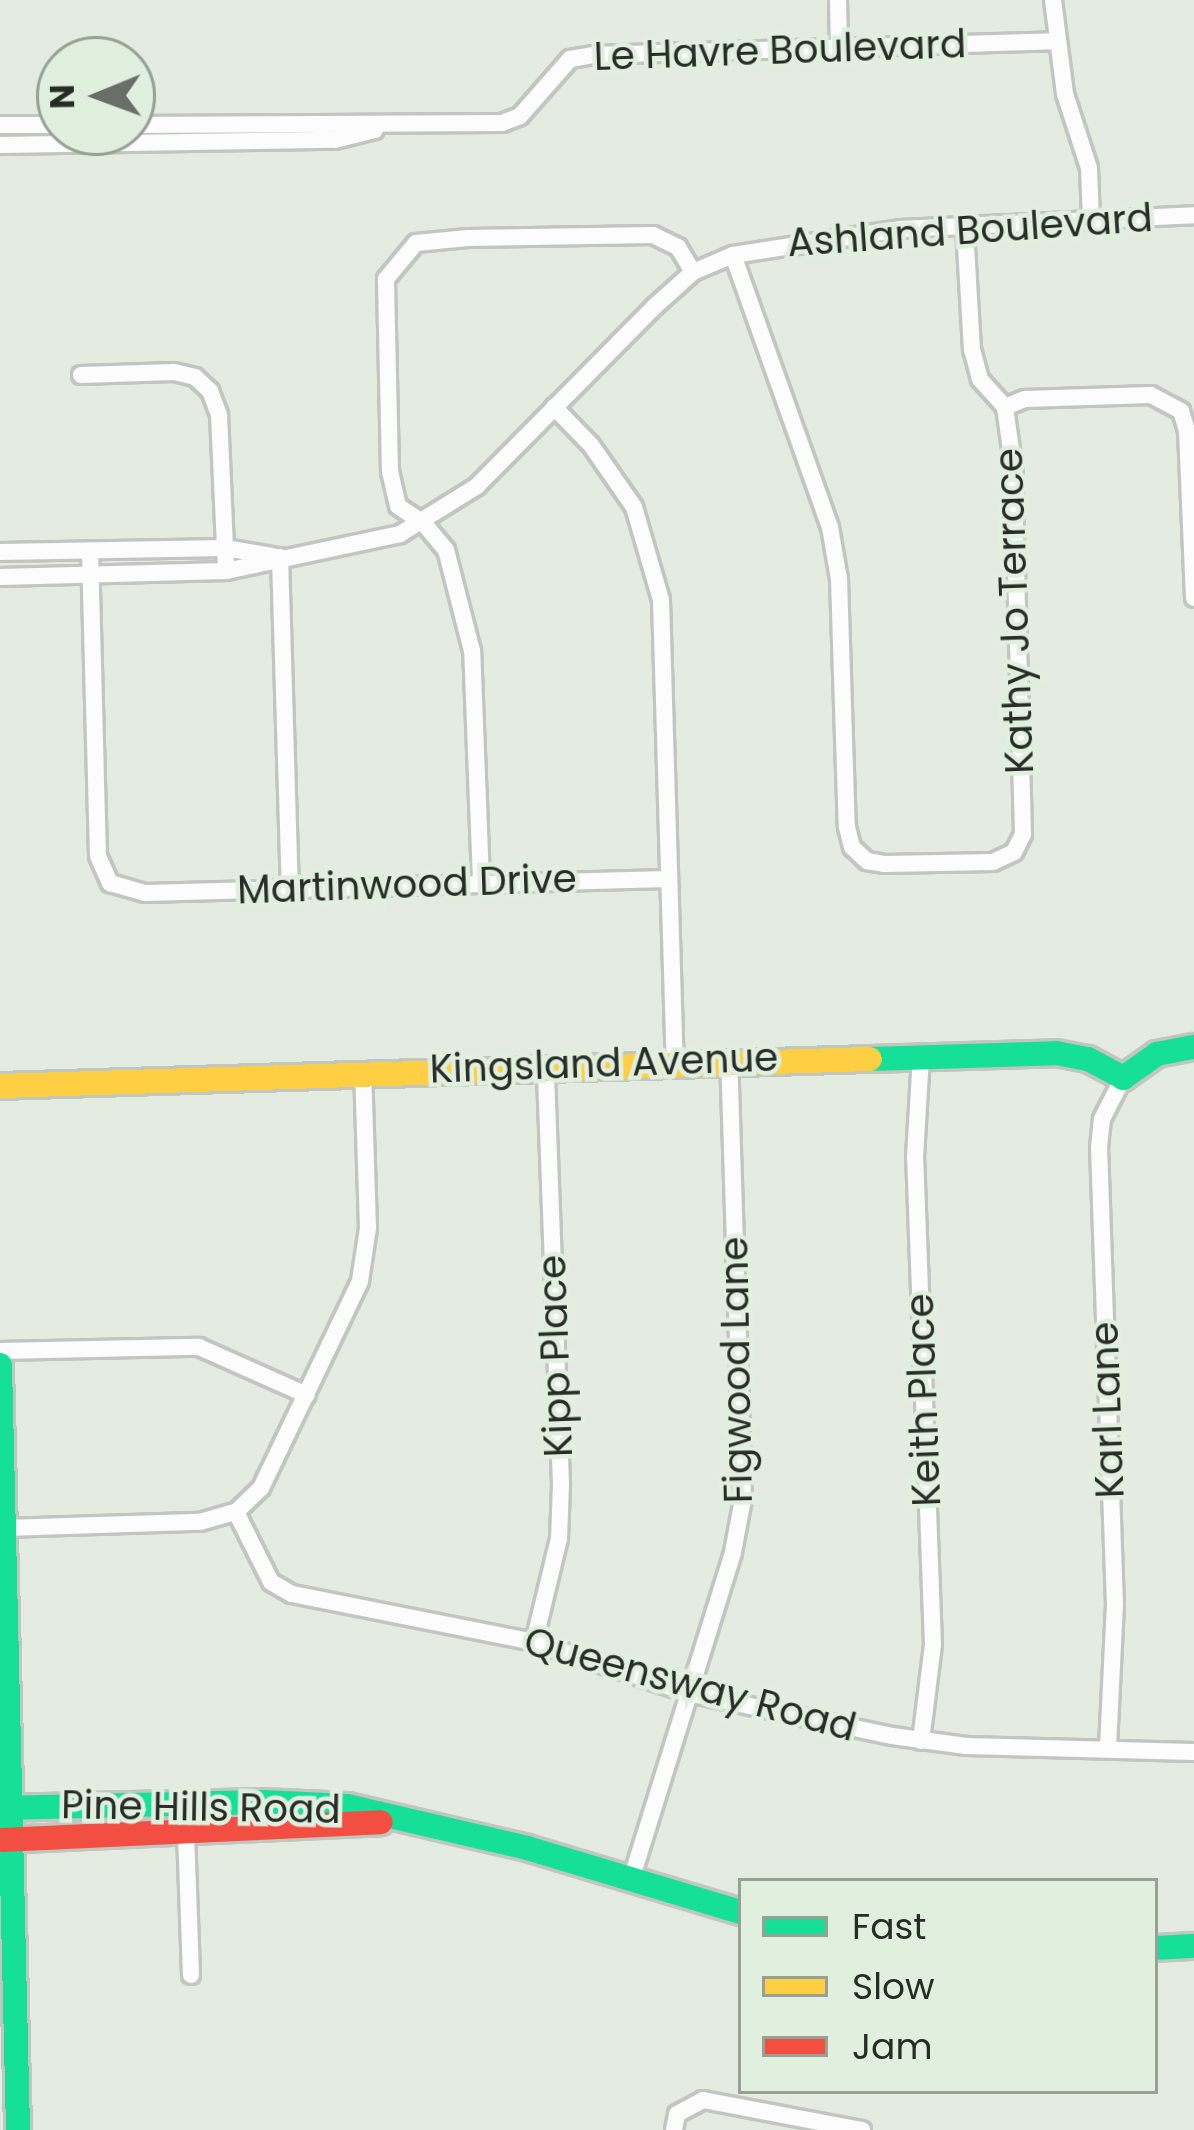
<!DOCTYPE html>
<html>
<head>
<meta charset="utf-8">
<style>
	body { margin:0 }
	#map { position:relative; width:1194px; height:2130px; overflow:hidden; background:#e4ece2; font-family:Poppins,sans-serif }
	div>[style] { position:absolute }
	.roads { filter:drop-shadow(3px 0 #c1c7c0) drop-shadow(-3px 0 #c1c7c0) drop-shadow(0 3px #c1c7c0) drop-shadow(0 -3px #c1c7c0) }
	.street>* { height:16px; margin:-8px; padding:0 8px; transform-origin:8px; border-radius:8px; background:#fbfcfb }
	.fast>* { height:24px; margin:-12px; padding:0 12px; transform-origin:12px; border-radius:12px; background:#16e098 }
	.slow>* { height:24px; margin:-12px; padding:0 12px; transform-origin:12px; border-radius:12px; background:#ffcf43 }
	.jam>* { height:24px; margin:-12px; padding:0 12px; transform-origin:12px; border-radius:12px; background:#f24e42 }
	span { translate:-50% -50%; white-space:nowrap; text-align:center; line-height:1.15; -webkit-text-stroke:9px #e1efdf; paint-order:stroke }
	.street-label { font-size:39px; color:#272c26 }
	.legend { position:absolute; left:738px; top:1878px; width:420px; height:216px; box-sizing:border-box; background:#e1efdf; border:3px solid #97a195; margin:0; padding:15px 21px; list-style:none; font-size:36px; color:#272c26 }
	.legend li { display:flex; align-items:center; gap:24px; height:60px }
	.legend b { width:60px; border:3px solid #97a195 }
	.north { position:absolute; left:36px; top:36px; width:120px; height:120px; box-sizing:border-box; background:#e1efdf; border:3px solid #97a195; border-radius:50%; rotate:269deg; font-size:33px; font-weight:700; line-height:48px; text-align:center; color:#272c26 }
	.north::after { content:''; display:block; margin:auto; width:42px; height:54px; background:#696f68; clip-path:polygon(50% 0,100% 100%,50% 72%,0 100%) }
</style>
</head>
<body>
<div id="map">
	<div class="roads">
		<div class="street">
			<div style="left:838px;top:0;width:49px;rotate:88.8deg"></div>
			<div style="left:1053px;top:0;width:95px;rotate:82.7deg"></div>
			<div style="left:1065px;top:94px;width:78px;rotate:72deg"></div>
			<div style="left:1089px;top:168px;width:53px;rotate:87.8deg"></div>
			<div style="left:0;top:125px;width:60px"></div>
			<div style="left:132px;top:125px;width:370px;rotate:-0.3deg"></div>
			<div style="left:502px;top:123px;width:19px;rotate:-21deg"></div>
			<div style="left:520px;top:116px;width:76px;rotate:-48.7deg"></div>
			<div style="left:570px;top:59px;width:23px;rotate:-10deg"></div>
			<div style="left:593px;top:55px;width:462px;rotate:-1.7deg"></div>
			<div style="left:0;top:145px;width:335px;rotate:-0.9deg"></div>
			<div style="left:335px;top:140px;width:41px;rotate:-14deg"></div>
			<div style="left:733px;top:255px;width:289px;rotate:70.4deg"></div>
			<div style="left:830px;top:527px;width:53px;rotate:80.2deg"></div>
			<div style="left:839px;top:579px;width:248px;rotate:88.2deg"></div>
			<div style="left:847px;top:827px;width:21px;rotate:76deg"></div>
			<div style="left:852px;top:847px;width:21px;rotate:43deg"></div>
			<div style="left:867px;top:861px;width:17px;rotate:10deg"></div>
			<div style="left:884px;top:864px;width:109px;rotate:-1.1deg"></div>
			<div style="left:993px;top:862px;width:23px;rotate:-25deg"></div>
			<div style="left:1014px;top:852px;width:20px;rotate:-63deg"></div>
			<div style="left:1023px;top:834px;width:370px;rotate:-91.5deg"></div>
			<div style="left:1013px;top:464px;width:58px;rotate:-98deg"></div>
			<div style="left:1005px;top:407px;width:38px;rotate:-132deg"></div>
			<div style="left:980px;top:379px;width:30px;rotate:-105deg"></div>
			<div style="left:972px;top:350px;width:123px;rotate:-93.3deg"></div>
			<div style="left:81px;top:375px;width:93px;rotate:-1.8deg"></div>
			<div style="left:174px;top:372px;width:22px;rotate:13deg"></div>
			<div style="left:195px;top:377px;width:21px;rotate:43deg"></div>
			<div style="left:210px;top:391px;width:26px;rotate:69deg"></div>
			<div style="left:219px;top:415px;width:156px;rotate:87.4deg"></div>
			<div style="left:554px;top:407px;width:53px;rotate:45.8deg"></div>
			<div style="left:591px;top:445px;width:75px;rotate:55.3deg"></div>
			<div style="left:634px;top:507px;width:97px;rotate:73.8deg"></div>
			<div style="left:661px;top:600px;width:462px;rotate:88.3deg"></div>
			<div style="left:1005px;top:407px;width:22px;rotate:-22deg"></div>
			<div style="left:1025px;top:399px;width:126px;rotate:-1.8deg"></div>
			<div style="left:1151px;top:395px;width:34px;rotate:28deg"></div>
			<div style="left:1181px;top:411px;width:21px;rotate:73deg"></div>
			<div style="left:1187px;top:431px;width:167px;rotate:87.6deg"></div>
			<div style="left:90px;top:551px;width:305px;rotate:88.5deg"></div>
			<div style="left:98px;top:856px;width:30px;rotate:66deg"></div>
			<div style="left:110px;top:883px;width:36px;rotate:16deg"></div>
			<div style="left:145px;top:893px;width:524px;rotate:-1.53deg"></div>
			<div style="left:0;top:552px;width:225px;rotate:-1deg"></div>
			<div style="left:225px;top:548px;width:49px;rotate:9.5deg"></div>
			<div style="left:280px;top:557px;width:332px;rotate:88.3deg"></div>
			<div style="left:0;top:577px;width:226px;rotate:-1.5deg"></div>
			<div style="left:226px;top:571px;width:178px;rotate:-12deg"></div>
			<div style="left:400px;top:534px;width:91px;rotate:-31.9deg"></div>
			<div style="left:477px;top:486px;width:252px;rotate:-45.3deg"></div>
			<div style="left:654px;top:307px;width:52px;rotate:-41.9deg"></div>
			<div style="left:693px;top:272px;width:43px;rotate:-23deg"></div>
			<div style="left:733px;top:255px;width:170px;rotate:-8.8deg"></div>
			<div style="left:901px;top:229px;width:293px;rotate:-2.7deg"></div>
			<div style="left:481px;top:881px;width:230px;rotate:-92.2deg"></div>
			<div style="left:472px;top:651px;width:104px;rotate:-104.4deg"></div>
			<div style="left:446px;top:550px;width:35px;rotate:-130deg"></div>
			<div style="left:423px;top:523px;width:30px;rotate:-146deg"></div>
			<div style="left:398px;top:506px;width:35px;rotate:-103deg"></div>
			<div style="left:390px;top:472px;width:193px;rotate:-91.2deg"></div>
			<div style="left:386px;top:279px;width:47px;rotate:-50.2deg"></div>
			<div style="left:416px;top:243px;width:52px;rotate:-5.5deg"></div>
			<div style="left:468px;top:238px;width:185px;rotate:-0.9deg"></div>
			<div style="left:653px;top:235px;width:28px;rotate:26deg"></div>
			<div style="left:678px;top:247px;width:29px;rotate:59deg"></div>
			<div style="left:0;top:1351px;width:199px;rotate:-1.2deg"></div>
			<div style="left:199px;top:1347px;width:118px;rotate:24deg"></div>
			<div style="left:236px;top:1512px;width:78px;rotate:63.4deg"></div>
			<div style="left:271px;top:1582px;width:24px;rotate:30deg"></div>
			<div style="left:292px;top:1594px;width:247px;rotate:11.2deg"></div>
			<div style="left:534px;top:1642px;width:162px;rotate:18.3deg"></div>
			<div style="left:688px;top:1693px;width:208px;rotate:11.9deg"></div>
			<div style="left:892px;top:1736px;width:75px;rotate:7.7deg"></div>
			<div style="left:966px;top:1746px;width:228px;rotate:1.5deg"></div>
			<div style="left:4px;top:1528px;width:196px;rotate:-1.8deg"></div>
			<div style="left:200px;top:1522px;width:37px;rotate:-16deg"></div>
			<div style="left:236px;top:1512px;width:35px;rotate:-44deg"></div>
			<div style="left:261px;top:1488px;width:229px;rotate:-64.4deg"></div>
			<div style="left:360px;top:1281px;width:54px;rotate:-81.4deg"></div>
			<div style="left:368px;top:1228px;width:156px;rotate:-91.8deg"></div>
			<div style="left:534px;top:1642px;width:106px;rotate:-76.4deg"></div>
			<div style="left:559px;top:1539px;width:55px;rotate:-87.9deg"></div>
			<div style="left:561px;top:1484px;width:417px;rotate:-92.1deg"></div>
			<div style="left:921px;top:1741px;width:97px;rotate:-82.9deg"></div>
			<div style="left:933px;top:1645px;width:488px;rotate:-92.1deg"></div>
			<div style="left:915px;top:1157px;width:100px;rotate:-86.6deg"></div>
			<div style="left:1108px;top:1747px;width:142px;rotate:-87.2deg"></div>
			<div style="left:1115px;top:1605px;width:458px;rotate:-92deg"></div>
			<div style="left:1099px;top:1147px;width:28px;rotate:-84deg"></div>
			<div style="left:1102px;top:1119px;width:46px;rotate:-62.9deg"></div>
			<div style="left:186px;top:1832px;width:143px;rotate:88deg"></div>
			<div style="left:631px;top:1880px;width:343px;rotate:-72.7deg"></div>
			<div style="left:733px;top:1552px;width:54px;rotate:-79.3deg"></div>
			<div style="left:743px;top:1499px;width:438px;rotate:-91.8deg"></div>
			<div style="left:674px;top:2130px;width:16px;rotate:-79deg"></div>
			<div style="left:677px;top:2114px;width:30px;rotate:-28deg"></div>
			<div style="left:703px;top:2100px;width:162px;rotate:10.7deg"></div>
		</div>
		<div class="fast">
			<div style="left:870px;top:1059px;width:186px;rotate:-1.8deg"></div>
			<div style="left:1056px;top:1053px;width:33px;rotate:11deg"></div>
			<div style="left:1088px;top:1059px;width:40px;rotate:28deg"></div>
			<div style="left:1123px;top:1078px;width:42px;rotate:-35.2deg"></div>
			<div style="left:1157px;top:1054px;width:38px;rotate:-11deg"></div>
			<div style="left:0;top:1365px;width:765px;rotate:88.65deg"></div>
			<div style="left:0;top:1808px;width:263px;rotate:-1.3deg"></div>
			<div style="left:263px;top:1802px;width:84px;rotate:2.7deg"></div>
			<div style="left:347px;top:1806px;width:185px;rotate:13.1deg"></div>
			<div style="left:527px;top:1848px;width:223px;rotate:16.7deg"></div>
			<div style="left:1155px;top:1948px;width:39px;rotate:-3deg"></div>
		</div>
		<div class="slow">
			<div style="left:0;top:1086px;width:870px;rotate:-1.78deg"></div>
		</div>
		<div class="jam">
			<div style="left:2px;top:1840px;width:379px;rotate:-2.7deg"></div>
		</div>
	</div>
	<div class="street-label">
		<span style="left:780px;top:51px;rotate:-2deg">Le Havre Boulevard</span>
		<span style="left:970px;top:231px;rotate:-4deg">Ashland Boulevard</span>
		<span style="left:1015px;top:611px;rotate:-92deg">Kathy Jo Terrace</span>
		<span style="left:407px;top:885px;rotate:-2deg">Martinwood Drive</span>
		<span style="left:604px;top:1064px;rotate:-2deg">Kingsland Avenue</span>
		<span style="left:556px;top:1356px;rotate:-92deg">Kipp Place</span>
		<span style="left:737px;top:1370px;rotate:-91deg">Figwood Lane</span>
		<span style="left:924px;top:1400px;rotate:-92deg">Keith Place</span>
		<span style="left:1108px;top:1410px;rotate:-92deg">Karl Lane</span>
		<span style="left:690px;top:1685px;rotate:15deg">Queensway Road</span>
		<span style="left:201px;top:1808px;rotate:1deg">Pine Hills Road</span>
	</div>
	<ul class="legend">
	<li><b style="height:15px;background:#16e098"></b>Fast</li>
	<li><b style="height:15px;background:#ffcf43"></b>Slow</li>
	<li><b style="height:15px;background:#f24e42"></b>Jam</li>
	</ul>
	<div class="north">N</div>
</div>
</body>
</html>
